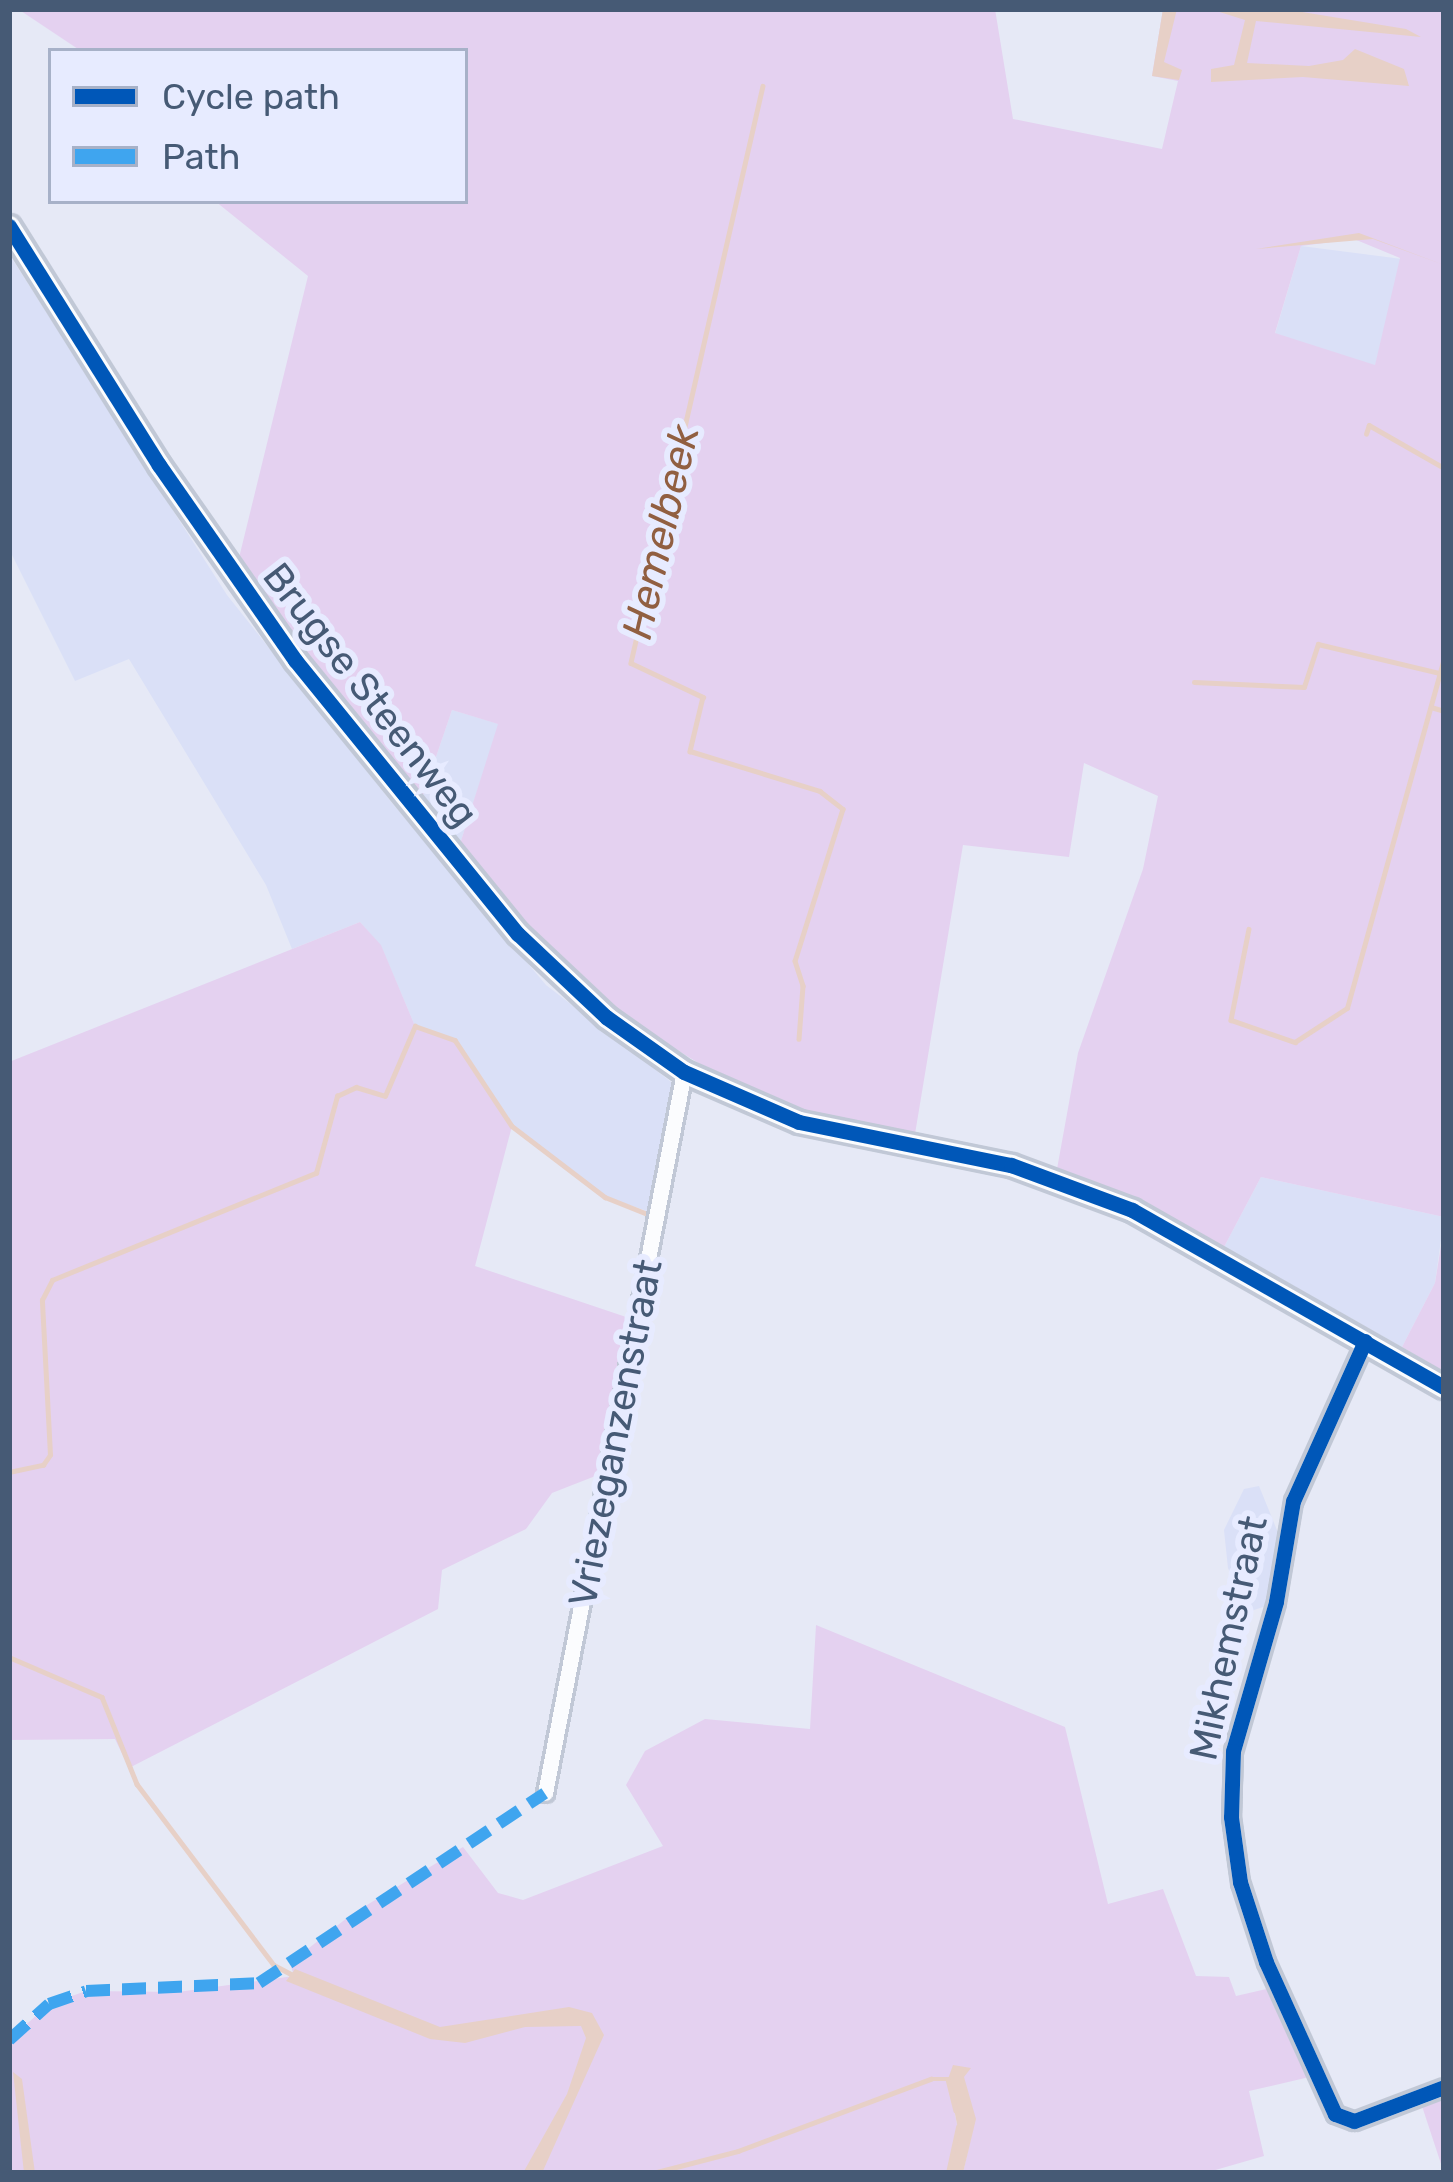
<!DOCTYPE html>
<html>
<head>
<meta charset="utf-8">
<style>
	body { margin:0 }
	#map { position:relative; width:1453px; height:2182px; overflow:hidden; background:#e6e9f6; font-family:Rubik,sans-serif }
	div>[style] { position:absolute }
	.residential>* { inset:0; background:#dae0f7 }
	.green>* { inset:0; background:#e4d1f0 }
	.water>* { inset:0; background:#e7d0c7 }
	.stream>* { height:4.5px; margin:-2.25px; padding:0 2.25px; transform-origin:2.25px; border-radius:2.25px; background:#e7d0c7 }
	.roads { filter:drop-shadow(3px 0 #c1c8d6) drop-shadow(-3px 0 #c1c8d6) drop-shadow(0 3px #c1c8d6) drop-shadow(0 -3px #c1c8d6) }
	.street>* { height:15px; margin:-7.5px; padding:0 7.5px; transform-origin:7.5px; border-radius:7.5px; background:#fbfcfe }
	.secondary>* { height:21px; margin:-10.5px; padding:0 10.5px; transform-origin:10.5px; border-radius:10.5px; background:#fbfcfe }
	.quiet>* { height:12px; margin-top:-6px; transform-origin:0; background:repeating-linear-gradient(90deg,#3fa5ef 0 24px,transparent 0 36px) }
	.cycleway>* { height:15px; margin:-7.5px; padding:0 7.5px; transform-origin:7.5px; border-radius:7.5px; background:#0057b8 }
	span { translate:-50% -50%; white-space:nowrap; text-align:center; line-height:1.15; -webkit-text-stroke:12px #e7ebff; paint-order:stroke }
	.street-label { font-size:39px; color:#465a75 }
	.water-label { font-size:42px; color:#915f41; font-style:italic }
	.frame { position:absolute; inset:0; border:12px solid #465a75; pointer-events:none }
	.legend { position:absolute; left:48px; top:48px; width:420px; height:156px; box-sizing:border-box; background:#e7ebff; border:3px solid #a7b1c8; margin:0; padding:15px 21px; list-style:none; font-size:36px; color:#465a75 }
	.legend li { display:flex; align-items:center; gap:24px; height:60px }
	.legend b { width:60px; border:3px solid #a7b1c8 }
</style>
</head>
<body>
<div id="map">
	<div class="residential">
		<div style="clip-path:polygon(1301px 246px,1402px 259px,1375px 366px,1275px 334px)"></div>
		<div style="clip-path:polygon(9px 254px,227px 595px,392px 803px,546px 985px,675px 1085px,653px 1213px,605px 1197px,512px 1126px,455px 1040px,415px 1026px,381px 946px,360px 922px,292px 949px,266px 885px,129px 659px,75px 681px,9px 549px)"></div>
		<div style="clip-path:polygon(452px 710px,499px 724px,460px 844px,422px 798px)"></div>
		<div style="clip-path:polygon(1261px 1177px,1444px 1217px,1435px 1283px,1402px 1347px,1224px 1247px)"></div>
		<div style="clip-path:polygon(1259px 1486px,1283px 1545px,1272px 1604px,1248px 1612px,1228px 1568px,1224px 1530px,1244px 1489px)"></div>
	</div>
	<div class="green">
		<div style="clip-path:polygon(evenodd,18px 9px,995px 9px,1013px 119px,1162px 149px,1178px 81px,1152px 76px,1163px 9px,1444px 9px,1444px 1217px,1261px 1177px,1224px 1247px,1057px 1169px,1078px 1053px,1143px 869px,1158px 796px,1084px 763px,1069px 857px,963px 845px,915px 1134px,806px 1111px,733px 1084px,613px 1011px,559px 964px,460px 844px,498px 724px,452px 710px,422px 798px,237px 566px,308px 276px,215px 201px,465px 201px,465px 51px,81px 51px,18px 9px,1354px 239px,1400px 258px,1375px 365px,1275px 333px,1301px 246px,1354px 239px)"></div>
		<div style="clip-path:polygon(360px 922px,381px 945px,415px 1026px,455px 1040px,512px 1126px,475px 1266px,632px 1319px,603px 1473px,552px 1493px,526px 1529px,442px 1570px,438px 1609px,129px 1768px,115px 1739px,9px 1740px,9px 1062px)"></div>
		<div style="clip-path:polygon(1444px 1227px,1444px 1372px,1402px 1347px,1435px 1283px)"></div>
		<div style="clip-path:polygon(816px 1625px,1065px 1727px,1108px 1904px,1163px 1889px,1196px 1976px,1229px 1977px,1236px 1996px,1275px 1987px,1318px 2075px,1249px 2091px,1264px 2156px,1205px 2173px,963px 2173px,975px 2119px,948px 2079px,959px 2134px,948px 2173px,9px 2173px,9px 2040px,49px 2004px,86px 1991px,178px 1992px,294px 1976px,290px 1963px,352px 1914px,463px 1847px,498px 1893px,523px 1900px,663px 1846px,626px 1785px,645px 1751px,705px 1719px,810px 1729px)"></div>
		<div style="clip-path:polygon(1444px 2091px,1444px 2173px,1420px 2100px)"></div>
	</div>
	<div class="water">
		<div style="clip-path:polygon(1163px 9px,1177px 9px,1164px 62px,1182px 70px,1179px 80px,1152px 76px)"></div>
		<div style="clip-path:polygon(1210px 9px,1284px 9px,1406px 29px,1421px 37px,1256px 21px,1247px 63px,1309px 66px,1343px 60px,1355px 49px,1404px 69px,1409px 86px,1303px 77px,1211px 82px,1211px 69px,1234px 65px,1245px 20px)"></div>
		<div style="clip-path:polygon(1359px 233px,1444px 265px,1373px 239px,1256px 249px)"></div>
		<div style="clip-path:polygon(295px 1969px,440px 2027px,569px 2007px,592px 2013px,604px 2035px,542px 2173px,523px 2173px,567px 2094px,586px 2038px,581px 2026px,525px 2027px,465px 2043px,430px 2039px,286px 1981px)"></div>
		<div style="clip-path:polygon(953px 2065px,971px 2068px,964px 2077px,976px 2119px,963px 2173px,948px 2173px,959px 2134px,948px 2079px)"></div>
		<div style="clip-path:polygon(13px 2072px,22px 2079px,35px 2173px,24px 2173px)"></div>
	</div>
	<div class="stream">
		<div style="left:763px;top:86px;width:592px;rotate:102.89deg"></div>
		<div style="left:631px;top:663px;width:80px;rotate:25.3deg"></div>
		<div style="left:703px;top:697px;width:56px;rotate:103.5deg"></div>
		<div style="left:690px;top:751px;width:136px;rotate:17.1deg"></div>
		<div style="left:820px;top:791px;width:29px;rotate:38deg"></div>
		<div style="left:843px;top:809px;width:159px;rotate:107.5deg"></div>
		<div style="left:795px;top:961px;width:26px;rotate:72deg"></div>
		<div style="left:803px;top:986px;width:53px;rotate:94.3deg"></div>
		<div style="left:1366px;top:434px;width:9px;rotate:-72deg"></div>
		<div style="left:1369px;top:425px;width:86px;rotate:29.8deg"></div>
		<div style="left:1194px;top:682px;width:110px;rotate:2.6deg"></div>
		<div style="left:1304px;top:687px;width:45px;rotate:-72deg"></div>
		<div style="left:1318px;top:644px;width:125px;rotate:13.4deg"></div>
		<div style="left:1431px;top:707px;width:14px;rotate:17deg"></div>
		<div style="left:1249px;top:929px;width:93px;rotate:101.2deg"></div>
		<div style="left:1231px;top:1020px;width:68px;rotate:19deg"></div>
		<div style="left:1295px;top:1042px;width:62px;rotate:-33.2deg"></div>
		<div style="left:1347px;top:1008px;width:363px;rotate:-74.5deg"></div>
		<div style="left:1443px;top:1199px;width:6px;rotate:-81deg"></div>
		<div style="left:9px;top:1472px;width:35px;rotate:-12deg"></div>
		<div style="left:43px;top:1465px;width:12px;rotate:-55deg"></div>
		<div style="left:50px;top:1455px;width:155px;rotate:-93deg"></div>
		<div style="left:42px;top:1300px;width:22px;rotate:-63deg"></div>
		<div style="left:52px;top:1280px;width:285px;rotate:-22.1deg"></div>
		<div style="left:316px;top:1173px;width:80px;rotate:-74.7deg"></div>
		<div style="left:337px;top:1096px;width:21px;rotate:-25deg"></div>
		<div style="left:356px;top:1087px;width:30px;rotate:17deg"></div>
		<div style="left:385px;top:1096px;width:76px;rotate:-66.8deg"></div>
		<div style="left:415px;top:1026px;width:42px;rotate:19.3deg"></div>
		<div style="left:455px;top:1040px;width:103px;rotate:56.5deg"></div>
		<div style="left:512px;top:1126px;width:117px;rotate:37.4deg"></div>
		<div style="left:605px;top:1197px;width:48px;rotate:21.8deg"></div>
		<div style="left:9px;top:1657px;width:101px;rotate:23.3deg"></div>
		<div style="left:102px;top:1697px;width:94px;rotate:68.1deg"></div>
		<div style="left:137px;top:1784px;width:227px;rotate:52.9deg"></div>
		<div style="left:274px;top:1965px;width:21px;rotate:28deg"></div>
		<div style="left:653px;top:2173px;width:88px;rotate:-14.5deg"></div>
		<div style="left:738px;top:2151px;width:206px;rotate:-20.5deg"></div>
		<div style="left:931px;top:2079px;width:17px"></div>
		<div style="left:948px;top:2079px;width:32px;rotate:76deg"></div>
		<div style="left:948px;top:2173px;width:47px;rotate:-77.7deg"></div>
	</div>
	<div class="roads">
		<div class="street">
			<div style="left:1365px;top:1341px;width:175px;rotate:114.2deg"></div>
			<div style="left:1293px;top:1501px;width:102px;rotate:99.6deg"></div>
			<div style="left:1276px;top:1602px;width:155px;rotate:106.1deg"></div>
			<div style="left:1233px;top:1751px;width:66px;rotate:91.7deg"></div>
			<div style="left:1231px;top:1817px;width:66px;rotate:82.1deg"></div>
			<div style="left:1240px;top:1882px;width:84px;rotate:72deg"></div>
			<div style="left:1266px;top:1962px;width:167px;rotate:65.6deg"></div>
			<div style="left:1335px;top:2114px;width:20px;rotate:20deg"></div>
			<div style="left:1354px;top:2121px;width:96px;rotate:-20.7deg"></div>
			<div style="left:545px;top:1793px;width:734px;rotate:-79.09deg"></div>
		</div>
		<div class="secondary">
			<div style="left:9px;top:226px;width:282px;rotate:57.9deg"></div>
			<div style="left:159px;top:465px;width:238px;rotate:55.1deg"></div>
			<div style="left:295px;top:660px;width:353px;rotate:50.9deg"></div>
			<div style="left:518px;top:934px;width:121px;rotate:43.3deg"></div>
			<div style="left:606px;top:1017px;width:95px;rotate:35.2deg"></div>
			<div style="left:684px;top:1072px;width:125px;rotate:23.5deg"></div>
			<div style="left:799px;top:1122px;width:216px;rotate:11.5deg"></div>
			<div style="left:1011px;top:1165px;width:129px;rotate:20.4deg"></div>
			<div style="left:1132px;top:1210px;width:359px;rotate:29.6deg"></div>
		</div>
	</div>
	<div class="quiet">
		<div style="left:9px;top:2040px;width:54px;rotate:-42deg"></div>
		<div style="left:49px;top:2004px;width:39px;rotate:-19deg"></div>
		<div style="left:86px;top:1991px;width:173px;rotate:-2.6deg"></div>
		<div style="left:259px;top:1983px;width:343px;rotate:-33.6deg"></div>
	</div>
	<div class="cycleway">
		<div style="left:9px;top:226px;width:282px;rotate:57.9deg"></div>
		<div style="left:159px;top:465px;width:238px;rotate:55.1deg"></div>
		<div style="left:295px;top:660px;width:353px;rotate:50.9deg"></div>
		<div style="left:518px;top:934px;width:121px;rotate:43.3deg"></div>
		<div style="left:606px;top:1017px;width:95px;rotate:35.2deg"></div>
		<div style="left:684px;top:1072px;width:125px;rotate:23.5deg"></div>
		<div style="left:799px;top:1122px;width:216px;rotate:11.5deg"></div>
		<div style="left:1011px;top:1165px;width:129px;rotate:20.4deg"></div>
		<div style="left:1132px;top:1210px;width:359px;rotate:29.6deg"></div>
		<div style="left:1365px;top:1341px;width:175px;rotate:114.2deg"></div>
		<div style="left:1293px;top:1501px;width:102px;rotate:99.6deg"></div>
		<div style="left:1276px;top:1602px;width:155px;rotate:106.1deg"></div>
		<div style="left:1233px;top:1751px;width:66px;rotate:91.7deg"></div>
		<div style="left:1231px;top:1817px;width:66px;rotate:82.1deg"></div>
		<div style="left:1240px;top:1882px;width:84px;rotate:72deg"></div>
		<div style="left:1266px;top:1962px;width:167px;rotate:65.6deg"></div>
		<div style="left:1335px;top:2114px;width:20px;rotate:20deg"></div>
		<div style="left:1354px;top:2121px;width:96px;rotate:-20.7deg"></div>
	</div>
	<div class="street-label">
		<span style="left:370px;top:695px;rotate:52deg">Brugse Steenweg</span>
		<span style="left:616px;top:1433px;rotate:-79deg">Vriezeganzenstraat</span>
		<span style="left:1229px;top:1638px;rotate:-78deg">Mikhemstraat</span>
	</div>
	<div class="water-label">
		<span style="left:661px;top:532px;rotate:-77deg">Hemelbeek</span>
	</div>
	<div class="frame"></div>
	<ul class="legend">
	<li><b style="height:15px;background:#0057b8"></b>Cycle path</li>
	<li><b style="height:15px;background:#3fa5ef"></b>Path</li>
	</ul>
</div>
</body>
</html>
